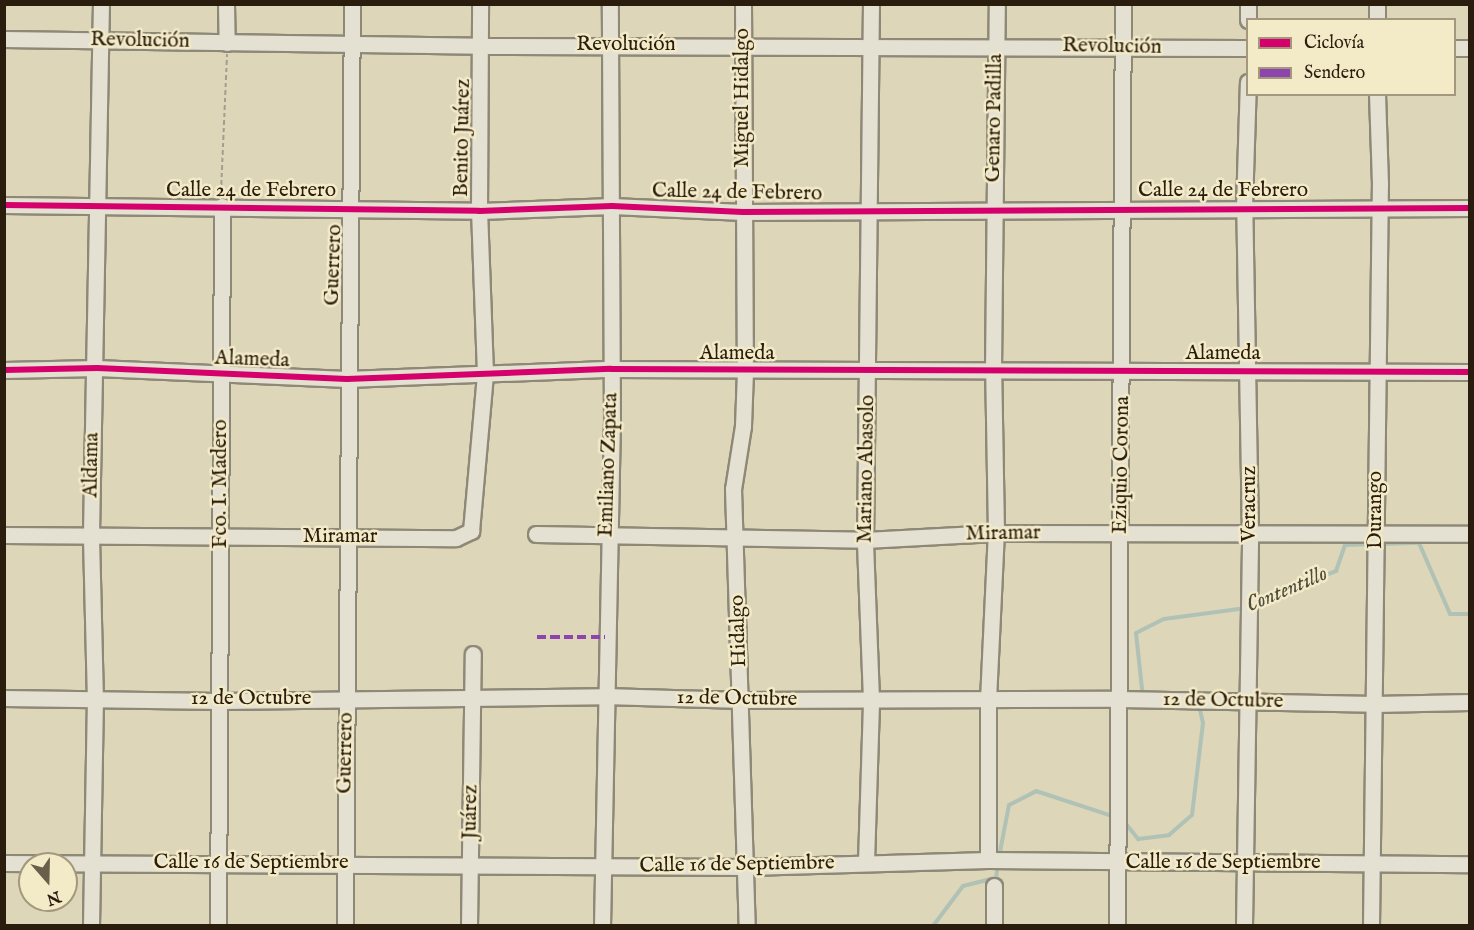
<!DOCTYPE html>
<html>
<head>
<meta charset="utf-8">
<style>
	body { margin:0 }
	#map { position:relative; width:1474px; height:930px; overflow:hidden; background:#ddd6b9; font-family:"IM FELL English",serif }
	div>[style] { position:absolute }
	.stream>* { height:4px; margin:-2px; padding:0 2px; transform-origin:2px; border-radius:2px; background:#b0c2b6 }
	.path>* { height:2px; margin-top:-1px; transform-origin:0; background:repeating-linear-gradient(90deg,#a29d90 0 4.5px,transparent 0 7.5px) }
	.roads { filter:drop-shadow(2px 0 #8e8877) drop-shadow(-2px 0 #8e8877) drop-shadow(0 2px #8e8877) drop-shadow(0 -2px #8e8877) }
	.minor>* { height:15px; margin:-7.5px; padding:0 7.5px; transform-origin:7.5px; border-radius:7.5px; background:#e4e0d2 }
	.quiet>* { height:4.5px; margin-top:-2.25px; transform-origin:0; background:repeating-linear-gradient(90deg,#8e44ad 0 9px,transparent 0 13.5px) }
	.cycleway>* { height:6px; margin:-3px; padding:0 3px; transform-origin:3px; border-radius:3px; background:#d6006c }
	span { translate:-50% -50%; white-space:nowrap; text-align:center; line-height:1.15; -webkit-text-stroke:5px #f3eac8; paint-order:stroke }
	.street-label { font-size:21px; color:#2b1d0d }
	.water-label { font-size:22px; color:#4d4c3f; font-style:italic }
	.frame { position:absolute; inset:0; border:6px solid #2b1d0d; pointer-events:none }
	.legend { position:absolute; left:1246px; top:18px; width:210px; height:78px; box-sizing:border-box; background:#f3eac8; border:2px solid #a3987d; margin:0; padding:8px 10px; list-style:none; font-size:18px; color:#2b1d0d }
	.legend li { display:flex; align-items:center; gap:12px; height:30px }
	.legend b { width:30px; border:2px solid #a3987d }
	.north { position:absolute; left:18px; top:852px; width:60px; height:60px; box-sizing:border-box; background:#f3eac8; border:2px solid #a3987d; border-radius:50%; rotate:160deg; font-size:16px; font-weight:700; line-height:24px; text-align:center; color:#2b1d0d }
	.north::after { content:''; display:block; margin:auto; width:21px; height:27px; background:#695e49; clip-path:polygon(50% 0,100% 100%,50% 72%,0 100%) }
</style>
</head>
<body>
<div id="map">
	<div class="stream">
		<div style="left:1381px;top:544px;width:38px;rotate:-2deg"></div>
		<div style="left:1419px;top:543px;width:77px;rotate:66.4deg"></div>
		<div style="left:1450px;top:614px;width:20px"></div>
		<div style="left:1253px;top:605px;width:90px;rotate:-22.3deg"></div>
		<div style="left:1336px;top:571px;width:28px;rotate:-71deg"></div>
		<div style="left:1345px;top:545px;width:28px;rotate:-2deg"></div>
		<div style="left:1142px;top:689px;width:56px;rotate:-96.1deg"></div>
		<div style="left:1136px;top:633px;width:31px;rotate:-27deg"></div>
		<div style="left:1164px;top:619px;width:83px;rotate:-7.6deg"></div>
		<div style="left:1122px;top:819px;width:26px;rotate:51deg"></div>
		<div style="left:1138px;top:839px;width:31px;rotate:-7deg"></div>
		<div style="left:1169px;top:835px;width:30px;rotate:-41deg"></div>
		<div style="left:1192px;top:815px;width:93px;rotate:-83.2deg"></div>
		<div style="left:1203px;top:723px;width:17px;rotate:-103deg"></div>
		<div style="left:999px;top:857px;width:53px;rotate:-79.1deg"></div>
		<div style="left:1009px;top:805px;width:30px;rotate:-27deg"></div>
		<div style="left:1036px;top:791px;width:83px;rotate:18.2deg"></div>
		<div style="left:933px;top:926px;width:50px;rotate:-53.1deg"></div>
		<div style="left:963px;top:886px;width:34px;rotate:-14deg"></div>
		<div style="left:996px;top:878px;width:14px;rotate:-82deg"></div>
	</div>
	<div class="path">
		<div style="left:221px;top:192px;width:138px;rotate:-87.5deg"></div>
	</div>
	<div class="roads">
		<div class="minor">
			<div style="left:226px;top:4px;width:39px;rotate:89deg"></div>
			<div style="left:743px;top:4px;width:367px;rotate:89.7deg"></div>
			<div style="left:745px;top:371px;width:55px;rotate:92.1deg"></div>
			<div style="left:743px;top:426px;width:64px;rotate:99deg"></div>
			<div style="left:733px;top:489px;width:437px;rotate:88.2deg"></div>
			<div style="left:1248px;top:4px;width:16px;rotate:90deg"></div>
			<div style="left:1377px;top:20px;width:16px;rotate:-90deg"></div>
			<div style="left:4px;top:39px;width:477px;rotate:0.8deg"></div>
			<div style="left:481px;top:46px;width:767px;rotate:0.15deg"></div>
			<div style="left:1454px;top:48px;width:16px"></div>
			<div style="left:4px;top:205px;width:475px;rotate:0.7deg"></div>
			<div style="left:479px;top:211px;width:133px;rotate:-2.2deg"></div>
			<div style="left:612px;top:206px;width:131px;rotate:2.6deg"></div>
			<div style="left:743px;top:212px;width:727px;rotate:-0.32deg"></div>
			<div style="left:4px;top:370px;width:93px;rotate:-1.2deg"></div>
			<div style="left:97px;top:368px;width:250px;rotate:2.5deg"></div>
			<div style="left:347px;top:379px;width:264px;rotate:-2.2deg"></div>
			<div style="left:611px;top:369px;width:859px;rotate:0.2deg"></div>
			<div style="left:536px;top:534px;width:329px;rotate:1deg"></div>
			<div style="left:865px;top:540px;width:131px;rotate:-3.1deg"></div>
			<div style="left:996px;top:533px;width:474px;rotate:0.1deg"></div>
			<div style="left:4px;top:535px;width:452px;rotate:0.4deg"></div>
			<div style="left:456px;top:538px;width:17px;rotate:-25deg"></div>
			<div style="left:471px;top:531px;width:159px;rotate:-84.9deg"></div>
			<div style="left:485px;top:373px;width:162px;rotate:-92.1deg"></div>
			<div style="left:479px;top:211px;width:207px;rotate:-89.7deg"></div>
			<div style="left:4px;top:698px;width:216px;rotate:0.8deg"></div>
			<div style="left:220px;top:701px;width:384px;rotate:-0.7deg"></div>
			<div style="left:604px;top:696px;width:138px;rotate:1.7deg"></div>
			<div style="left:742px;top:700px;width:378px;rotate:-0.2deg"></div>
			<div style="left:1120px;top:699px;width:254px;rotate:1.1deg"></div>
			<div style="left:1374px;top:704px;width:96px;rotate:-1.2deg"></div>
			<div style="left:988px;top:860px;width:160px;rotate:-90deg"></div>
			<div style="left:988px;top:700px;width:167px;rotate:-87.3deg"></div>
			<div style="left:996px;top:533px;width:164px;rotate:-91deg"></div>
			<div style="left:993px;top:369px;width:365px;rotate:-89.4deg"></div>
			<div style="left:866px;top:862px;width:163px;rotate:-88.2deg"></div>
			<div style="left:871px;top:699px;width:159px;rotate:-92.2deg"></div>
			<div style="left:865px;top:540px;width:536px;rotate:-89.36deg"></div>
			<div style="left:4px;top:863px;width:744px;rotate:0.31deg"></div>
			<div style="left:748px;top:867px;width:240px;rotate:-1.7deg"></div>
			<div style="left:988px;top:860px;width:482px;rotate:0.5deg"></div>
			<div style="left:91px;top:926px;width:225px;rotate:-89deg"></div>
			<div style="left:95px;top:701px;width:168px;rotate:-91.4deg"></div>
			<div style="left:91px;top:533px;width:529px;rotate:-88.92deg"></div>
			<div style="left:218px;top:926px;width:720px;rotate:-89.68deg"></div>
			<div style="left:345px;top:926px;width:922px;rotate:-89.57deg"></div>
			<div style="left:469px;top:926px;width:272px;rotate:-89.2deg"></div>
			<div style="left:602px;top:926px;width:507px;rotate:-88.87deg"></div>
			<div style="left:612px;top:419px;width:415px;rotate:-90.3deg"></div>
			<div style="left:994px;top:926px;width:40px;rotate:-90deg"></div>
			<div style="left:1117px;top:926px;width:922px;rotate:-89.63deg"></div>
			<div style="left:1244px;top:926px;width:390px;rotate:-89.1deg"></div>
			<div style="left:1250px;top:536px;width:329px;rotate:-91deg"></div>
			<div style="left:1244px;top:207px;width:125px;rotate:-88.2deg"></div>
			<div style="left:1371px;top:926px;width:742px;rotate:-89.31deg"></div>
			<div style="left:1380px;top:184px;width:90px;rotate:-91.9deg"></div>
		</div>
	</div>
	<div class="quiet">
		<div style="left:537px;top:637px;width:68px"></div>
	</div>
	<div class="cycleway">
		<div style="left:4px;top:205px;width:475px;rotate:0.7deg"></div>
		<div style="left:479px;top:211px;width:133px;rotate:-2.2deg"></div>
		<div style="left:612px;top:206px;width:131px;rotate:2.6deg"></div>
		<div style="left:743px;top:212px;width:727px;rotate:-0.32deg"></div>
		<div style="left:4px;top:370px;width:93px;rotate:-1.2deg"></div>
		<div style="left:97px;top:368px;width:250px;rotate:2.5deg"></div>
		<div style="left:347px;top:379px;width:264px;rotate:-2.2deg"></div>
		<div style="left:611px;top:369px;width:859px;rotate:0.2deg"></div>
	</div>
	<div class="street-label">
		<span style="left:140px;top:41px;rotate:1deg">Revolución</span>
		<span style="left:626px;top:45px">Revolución</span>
		<span style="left:1112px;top:47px;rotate:1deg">Revolución</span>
		<span style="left:743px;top:98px;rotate:-90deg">Miguel Hidalgo</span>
		<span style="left:995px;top:118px;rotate:-89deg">Genaro Padilla</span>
		<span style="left:463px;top:138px;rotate:-89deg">Benito Juárez</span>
		<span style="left:251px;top:191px">Calle 24 de Febrero</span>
		<span style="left:1223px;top:191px">Calle 24 de Febrero</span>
		<span style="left:737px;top:193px;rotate:1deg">Calle 24 de Febrero</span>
		<span style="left:334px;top:265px;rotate:-88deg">Guerrero</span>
		<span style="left:737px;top:354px">Alameda</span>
		<span style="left:1223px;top:354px">Alameda</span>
		<span style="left:252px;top:360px;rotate:2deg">Alameda</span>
		<span style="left:92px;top:465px;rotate:-89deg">Aldama</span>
		<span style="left:609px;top:465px;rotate:-88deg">Emiliano Zapata</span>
		<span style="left:1122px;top:465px;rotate:-89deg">Eziquio Corona</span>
		<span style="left:867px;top:469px;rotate:-89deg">Mariano Abasolo</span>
		<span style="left:221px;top:484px;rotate:-90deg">Fco. I. Madero</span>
		<span style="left:1250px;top:504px;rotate:-90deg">Veracruz</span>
		<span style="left:1376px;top:510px;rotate:-90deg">Durango</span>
		<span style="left:1003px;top:534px;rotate:-1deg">Miramar</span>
		<span style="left:340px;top:537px">Miramar</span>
		<span style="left:739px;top:631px;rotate:-92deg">Hidalgo</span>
		<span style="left:251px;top:699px">12 de Octubre</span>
		<span style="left:737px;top:699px;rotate:1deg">12 de Octubre</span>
		<span style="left:1223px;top:701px;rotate:1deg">12 de Octubre</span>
		<span style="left:346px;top:753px;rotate:-89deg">Guerrero</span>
		<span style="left:471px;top:812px;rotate:-89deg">Juárez</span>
		<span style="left:251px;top:863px">Calle 16 de Septiembre</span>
		<span style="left:1223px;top:863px">Calle 16 de Septiembre</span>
		<span style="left:737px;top:865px;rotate:-1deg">Calle 16 de Septiembre</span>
	</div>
	<div class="water-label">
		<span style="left:1287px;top:590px;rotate:-23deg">Contentillo</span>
	</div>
	<div class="frame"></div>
	<ul class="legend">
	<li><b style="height:8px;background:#d6006c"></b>Ciclovía</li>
	<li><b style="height:8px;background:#8e44ad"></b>Sendero</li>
	</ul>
	<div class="north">N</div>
</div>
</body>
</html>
